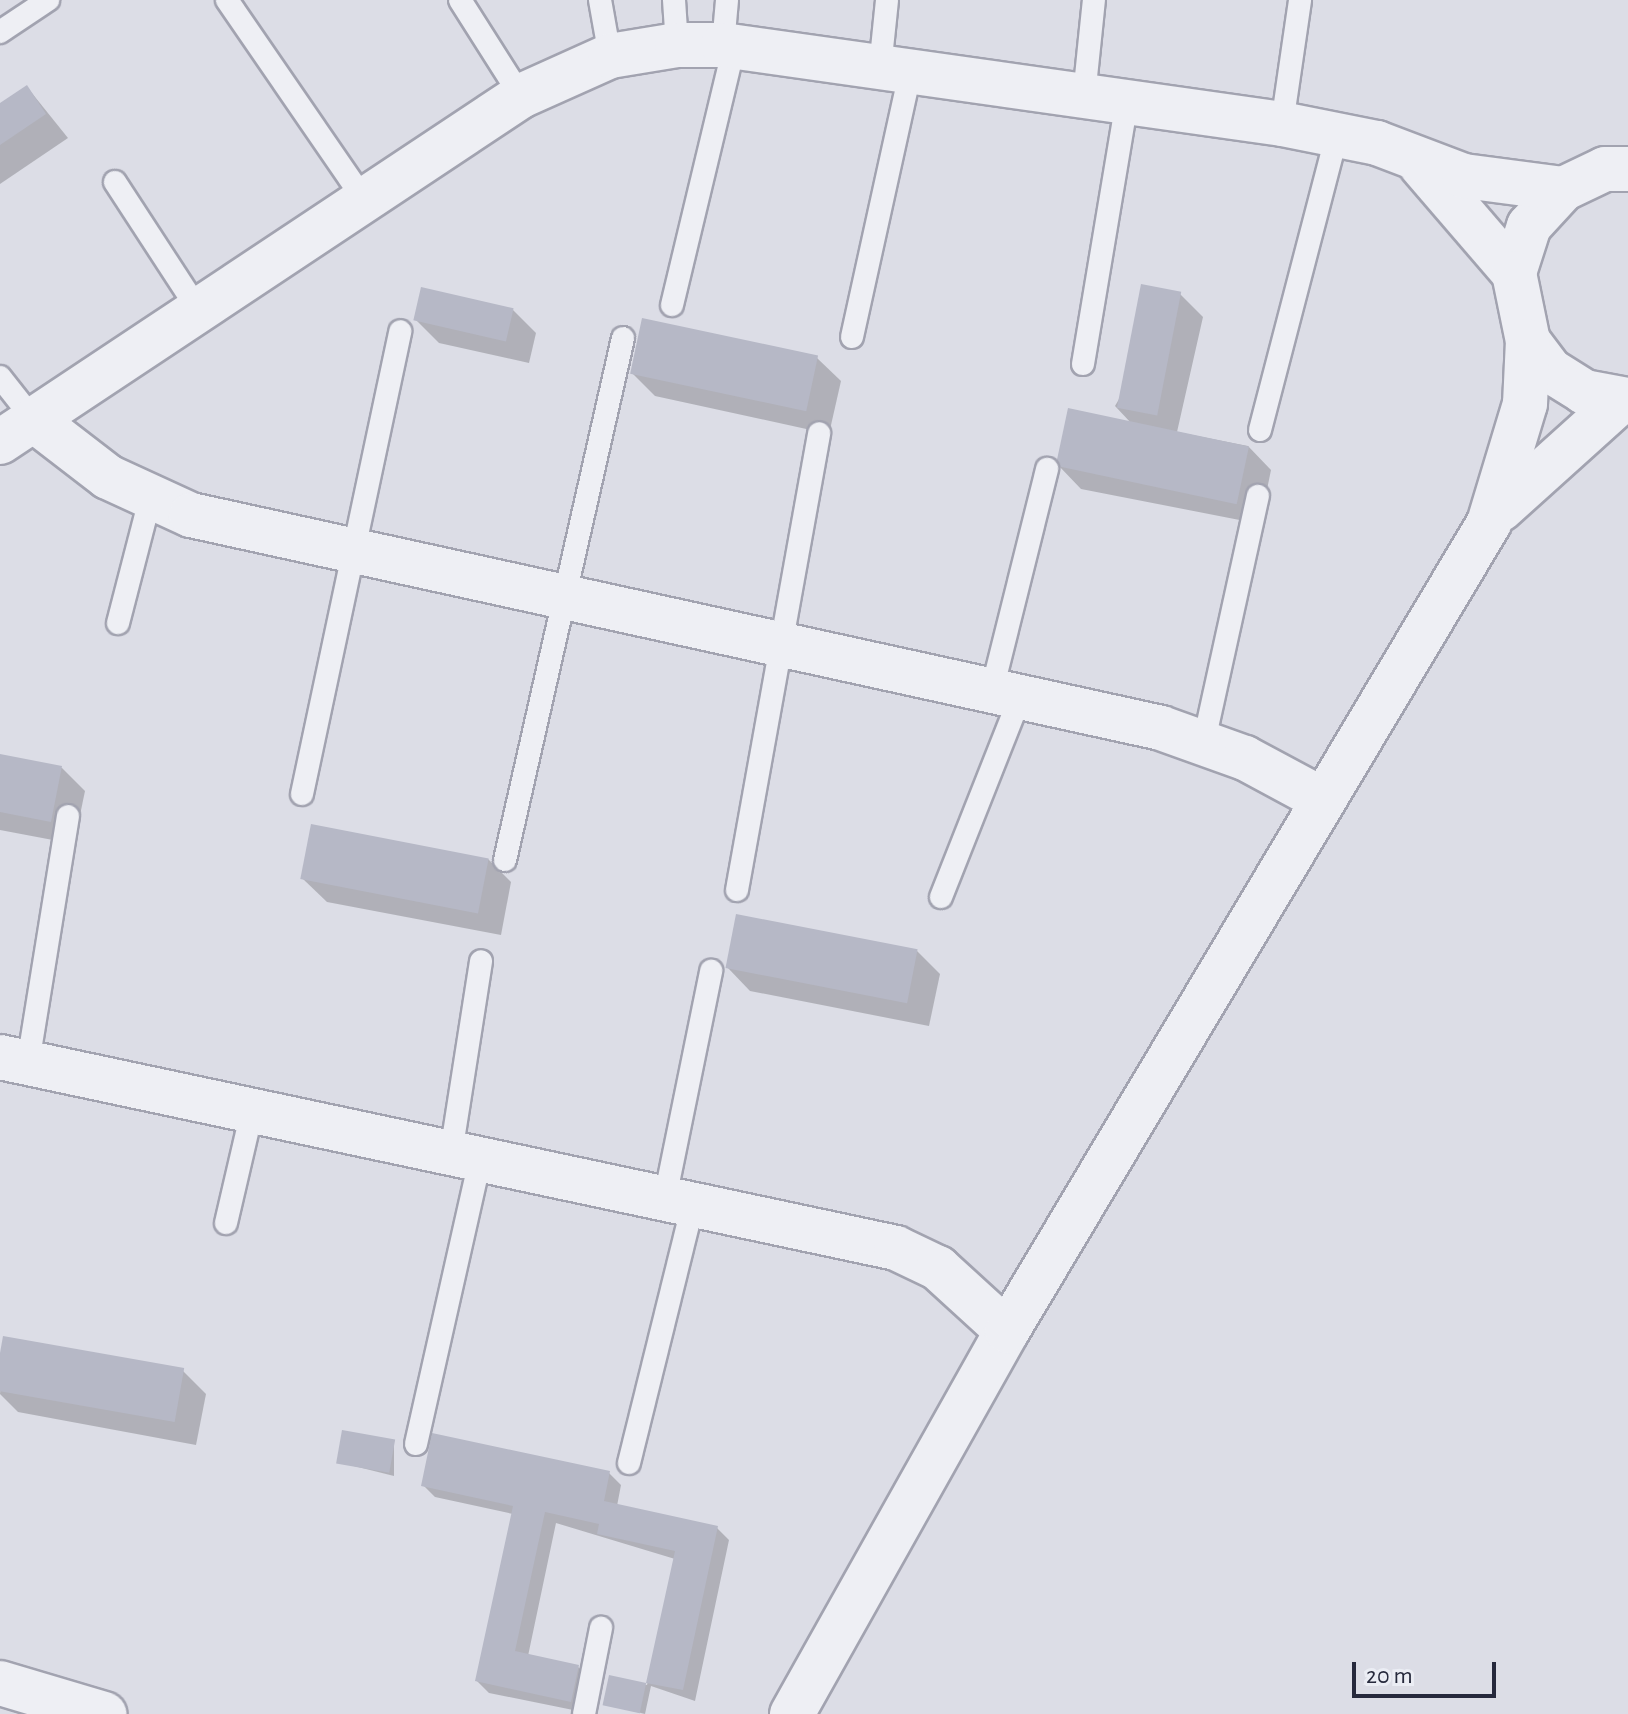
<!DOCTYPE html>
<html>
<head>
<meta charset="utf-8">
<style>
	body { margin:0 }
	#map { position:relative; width:1628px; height:1714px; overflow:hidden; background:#dcdde6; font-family:"Alegreya Sans",sans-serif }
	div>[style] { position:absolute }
	.shadow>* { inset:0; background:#0003 }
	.building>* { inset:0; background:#b6b8c6; transform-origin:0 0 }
	.roads { filter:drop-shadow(2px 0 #a2a3b0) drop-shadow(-2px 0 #a2a3b0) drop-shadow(0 2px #a2a3b0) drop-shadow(0 -2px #a2a3b0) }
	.lane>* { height:22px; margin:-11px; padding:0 11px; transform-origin:11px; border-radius:11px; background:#eeeff4 }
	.street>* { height:44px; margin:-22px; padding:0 22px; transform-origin:22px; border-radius:22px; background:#eeeff4 }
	span { translate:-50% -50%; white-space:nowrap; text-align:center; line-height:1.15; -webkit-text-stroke:7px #ebedf4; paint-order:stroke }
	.scale { position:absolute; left:1352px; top:1662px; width:144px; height:36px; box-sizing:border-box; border:4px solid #26293c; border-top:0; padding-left:10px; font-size:24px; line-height:28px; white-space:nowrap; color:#26293c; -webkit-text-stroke:6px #ebedf4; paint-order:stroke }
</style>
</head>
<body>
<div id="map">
	<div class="shadow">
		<div style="clip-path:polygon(27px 87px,68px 138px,0 184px,0 105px)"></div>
		<div style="clip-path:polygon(1180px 294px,1203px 317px,1177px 432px,1248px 446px,1271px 470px,1260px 524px,1081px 489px,1058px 465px,1131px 423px,1115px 406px)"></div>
		<div style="clip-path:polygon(513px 310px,536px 333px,529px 363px,439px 343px,416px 320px)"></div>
		<div style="clip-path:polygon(817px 358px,841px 381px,829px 434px,655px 396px,632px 373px)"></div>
		<div style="clip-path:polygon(0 756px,62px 768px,85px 791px,74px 844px,0 830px)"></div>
		<div style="clip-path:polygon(488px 859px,511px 882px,501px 935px,327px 902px,303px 879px)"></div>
		<div style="clip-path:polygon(917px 951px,940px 974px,929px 1026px,750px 991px,727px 967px)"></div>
		<div style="clip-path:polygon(5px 1339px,183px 1371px,206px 1394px,196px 1445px,18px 1412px,0 1394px)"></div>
		<div style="clip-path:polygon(394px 1441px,394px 1476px,338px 1462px)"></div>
		<div style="clip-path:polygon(609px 1473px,621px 1485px,617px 1506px,717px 1528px,729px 1540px,695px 1701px,651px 1686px,645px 1714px,605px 1704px,611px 1677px,647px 1685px,675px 1559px,556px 1523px,528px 1656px,578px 1667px,590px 1678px,583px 1712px,489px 1693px,477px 1681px,513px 1514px,435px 1497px,423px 1485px)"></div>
	</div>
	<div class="building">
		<div style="clip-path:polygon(27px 85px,46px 114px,0 145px,0 103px)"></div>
		<div style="left:1141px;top:284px;width:41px;height:126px;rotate:11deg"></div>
		<div style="left:421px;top:287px;width:95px;height:34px;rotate:13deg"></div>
		<div style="left:642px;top:318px;width:180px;height:57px;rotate:12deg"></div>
		<div style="left:1068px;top:408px;width:185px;height:59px;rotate:12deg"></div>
		<div style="clip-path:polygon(0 754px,62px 766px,51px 822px,0 812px)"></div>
		<div style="left:311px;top:824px;width:181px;height:56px;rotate:11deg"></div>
		<div style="left:736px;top:914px;width:185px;height:55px;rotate:11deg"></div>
		<div style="left:3px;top:1336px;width:184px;height:55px;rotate:10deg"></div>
		<div style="left:342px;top:1430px;width:54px;height:34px;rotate:10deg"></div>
		<div style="clip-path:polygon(432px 1433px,610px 1471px,604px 1501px,718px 1526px,683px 1690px,646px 1683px,675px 1551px,597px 1534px,599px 1524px,545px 1512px,515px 1651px,579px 1665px,571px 1702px,475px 1681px,513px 1506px,421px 1486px)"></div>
		<div style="left:609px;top:1675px;width:38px;height:31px;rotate:12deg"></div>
	</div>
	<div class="roads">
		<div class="lane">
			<div style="left:227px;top:0;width:244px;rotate:55.5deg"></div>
			<div style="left:460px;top:0;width:114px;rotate:57.6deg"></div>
			<div style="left:600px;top:0;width:57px;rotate:79.9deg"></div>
			<div style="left:674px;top:0;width:45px;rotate:86.2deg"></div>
			<div style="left:0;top:32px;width:58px;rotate:-33.7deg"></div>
			<div style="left:723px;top:45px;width:45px;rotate:-84.9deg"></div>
			<div style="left:880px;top:68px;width:68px;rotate:-84.1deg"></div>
			<div style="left:1084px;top:96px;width:97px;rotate:-84.1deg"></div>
			<div style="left:1282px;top:124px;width:125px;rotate:-81.7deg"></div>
			<div style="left:115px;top:182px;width:154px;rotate:56.9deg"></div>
			<div style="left:672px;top:305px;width:266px;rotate:-76.5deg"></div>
			<div style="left:852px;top:337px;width:270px;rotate:-77.6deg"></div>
			<div style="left:1083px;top:364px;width:266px;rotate:-80.5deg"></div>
			<div style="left:0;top:377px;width:55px;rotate:51.7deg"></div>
			<div style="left:1260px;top:430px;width:306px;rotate:-75.4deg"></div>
			<div style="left:118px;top:623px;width:128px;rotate:-75.5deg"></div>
			<div style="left:992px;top:690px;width:228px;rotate:-76deg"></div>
			<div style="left:1204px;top:741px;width:251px;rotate:-77.6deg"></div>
			<div style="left:302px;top:794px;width:473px;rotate:-78deg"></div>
			<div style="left:505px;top:860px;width:535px;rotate:-77.26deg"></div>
			<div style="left:737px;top:890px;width:464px;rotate:-79.8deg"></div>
			<div style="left:941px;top:897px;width:215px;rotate:-68.4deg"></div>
			<div style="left:28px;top:1063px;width:250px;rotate:-80.8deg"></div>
			<div style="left:451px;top:1153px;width:194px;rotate:-81.1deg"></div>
			<div style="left:665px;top:1198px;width:232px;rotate:-78.5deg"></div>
			<div style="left:226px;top:1223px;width:115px;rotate:-76.9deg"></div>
			<div style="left:416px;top:1444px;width:292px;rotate:-77.3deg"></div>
			<div style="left:629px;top:1463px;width:267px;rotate:-76.1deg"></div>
			<div style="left:584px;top:1714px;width:88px;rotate:-78.8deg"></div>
		</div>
		<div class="street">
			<div style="left:1421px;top:165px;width:143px;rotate:49.3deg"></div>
			<div style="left:1628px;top:169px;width:23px;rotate:180deg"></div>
			<div style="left:1605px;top:169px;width:47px;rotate:154.5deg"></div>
			<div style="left:1563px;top:189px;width:50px;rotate:132.6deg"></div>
			<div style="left:1529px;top:226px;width:49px;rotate:107.7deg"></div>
			<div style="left:1514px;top:273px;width:69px;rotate:78.4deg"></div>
			<div style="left:1528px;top:341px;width:38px;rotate:53deg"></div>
			<div style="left:1551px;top:371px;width:39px;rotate:32deg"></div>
			<div style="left:1584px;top:392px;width:45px;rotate:10.3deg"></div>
			<div style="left:34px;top:420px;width:93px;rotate:37.6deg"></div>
			<div style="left:108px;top:477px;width:91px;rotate:24.6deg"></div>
			<div style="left:191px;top:515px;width:993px;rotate:12.38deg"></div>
			<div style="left:1161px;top:728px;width:89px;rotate:19.7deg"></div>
			<div style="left:1245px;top:758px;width:89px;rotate:28.3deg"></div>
			<div style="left:0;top:442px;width:625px;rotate:-33.59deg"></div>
			<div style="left:521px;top:96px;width:98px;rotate:-24.2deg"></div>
			<div style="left:610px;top:56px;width:68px;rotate:-9.3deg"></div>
			<div style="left:677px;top:45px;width:46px"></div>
			<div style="left:723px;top:45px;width:565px;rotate:8.04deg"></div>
			<div style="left:1282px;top:124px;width:97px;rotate:11.3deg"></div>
			<div style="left:1377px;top:143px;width:93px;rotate:20.8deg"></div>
			<div style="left:1464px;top:176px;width:100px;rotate:7.5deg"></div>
			<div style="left:1501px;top:509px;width:161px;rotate:-42deg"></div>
			<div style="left:0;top:1057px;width:916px;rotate:12.03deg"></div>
			<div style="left:896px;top:1248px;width:47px;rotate:25.5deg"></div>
			<div style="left:938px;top:1268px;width:93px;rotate:42.4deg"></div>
			<div style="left:0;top:1683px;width:109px;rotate:16.6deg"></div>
			<div style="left:792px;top:1714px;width:439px;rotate:-60.7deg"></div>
			<div style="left:1007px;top:1331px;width:941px;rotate:-59.18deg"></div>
			<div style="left:1489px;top:523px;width:124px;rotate:-73.2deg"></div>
			<div style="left:1525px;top:404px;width:63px;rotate:-87.3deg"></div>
		</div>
	</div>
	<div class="scale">20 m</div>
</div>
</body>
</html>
